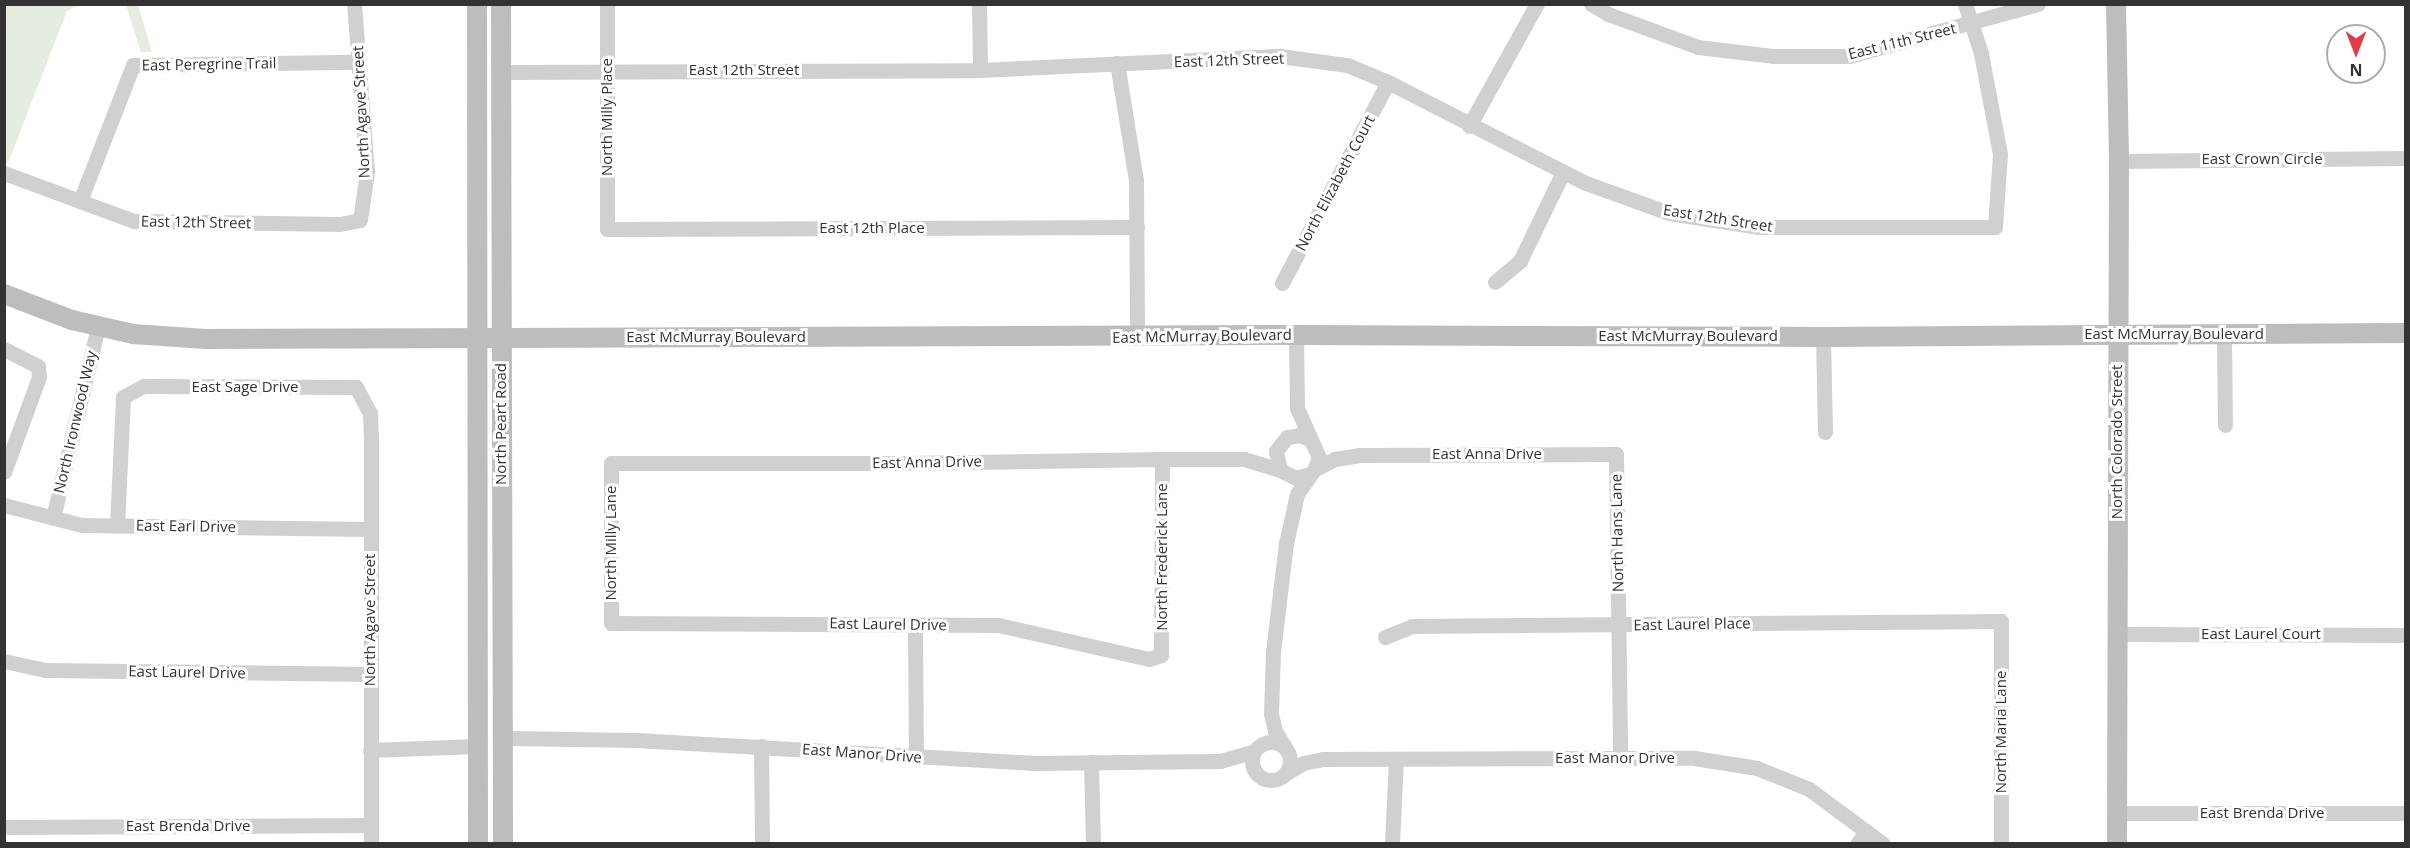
<!DOCTYPE html>
<html>
<head>
<meta charset="utf-8">
<style>
	body { margin:0 }
	#map { position:relative; width:2410px; height:848px; overflow:hidden; background:#fff; font-family:"Open Sans",sans-serif }
	div>[style] { position:absolute }
	.green>* { inset:0; background:#e6ecdf }
	.street>* { height:15px; margin:-7.5px; padding:0 7.5px; transform-origin:7.5px; border-radius:7.5px; background:#d0d0d0 }
	.street>.ring { margin:-7.5px; padding:0; box-sizing:content-box; background:none; border:15px solid #d0d0d0; border-radius:50% }
	.secondary>* { height:20px; margin:-10px; padding:0 10px; transform-origin:10px; border-radius:10px; background:#bdbdbd }
	span { translate:-50% -50%; white-space:nowrap; text-align:center; line-height:1.15; -webkit-text-stroke:6px #fff; paint-order:stroke }
	.street-label { font-size:15px; color:#333 }
	.frame { position:absolute; inset:0; border:6px solid #333; pointer-events:none }
	.north { position:absolute; left:2326px; top:24px; width:60px; height:60px; box-sizing:border-box; background:#fff; border:2px solid #adadad; border-radius:50%; rotate:180deg; font-size:16px; font-weight:700; line-height:24px; text-align:center; color:#333 }
	.north::after { content:''; display:block; margin:auto; width:21px; height:27px; background:#e63946; clip-path:polygon(50% 0,100% 100%,50% 72%,0 100%) }
</style>
</head>
<body>
<div id="map">
	<div class="green">
		<div style="clip-path:polygon(4px 5px,80px 5px,67px 11px,8px 163px,4px 162px)"></div>
		<div style="clip-path:polygon(126px 5px,138px 5px,152px 52px,141px 52px)"></div>
	</div>
	<div class="street">
		<div style="left:607px;top:4px;width:225px;rotate:90deg"></div>
		<div style="left:607px;top:229px;width:530px;rotate:-0.22deg"></div>
		<div style="left:979px;top:4px;width:66px;rotate:89.1deg"></div>
		<div style="left:1591px;top:4px;width:20px;rotate:30deg"></div>
		<div style="left:1608px;top:14px;width:96px;rotate:20.1deg"></div>
		<div style="left:1698px;top:47px;width:77px;rotate:6.8deg"></div>
		<div style="left:1774px;top:56px;width:75px"></div>
		<div style="left:1849px;top:56px;width:196px;rotate:-15.4deg"></div>
		<div style="left:1117px;top:63px;width:119px;rotate:80.8deg"></div>
		<div style="left:1136px;top:180px;width:156px;rotate:89.6deg"></div>
		<div style="left:501px;top:72px;width:479px;rotate:-0.2deg"></div>
		<div style="left:980px;top:70px;width:300px;rotate:-2.7deg"></div>
		<div style="left:1280px;top:56px;width:68px;rotate:7.7deg"></div>
		<div style="left:1347px;top:65px;width:44px;rotate:22.5deg"></div>
		<div style="left:1388px;top:82px;width:219px;rotate:27.1deg"></div>
		<div style="left:1583px;top:182px;width:91px;rotate:19.8deg"></div>
		<div style="left:1669px;top:213px;width:90px;rotate:8.9deg"></div>
		<div style="left:1758px;top:227px;width:237px"></div>
		<div style="left:1995px;top:227px;width:73px;rotate:-86.1deg"></div>
		<div style="left:2000px;top:154px;width:103px;rotate:-100.7deg"></div>
		<div style="left:1981px;top:53px;width:52px;rotate:-108.1deg"></div>
		<div style="left:1469px;top:126px;width:140px;rotate:-60.9deg"></div>
		<div style="left:2119px;top:161px;width:287px;rotate:-0.6deg"></div>
		<div style="left:4px;top:173px;width:139px;rotate:20.3deg"></div>
		<div style="left:134px;top:221px;width:206px;rotate:0.8deg"></div>
		<div style="left:340px;top:224px;width:20px;rotate:-11deg"></div>
		<div style="left:360px;top:220px;width:49px;rotate:-81.7deg"></div>
		<div style="left:367px;top:172px;width:169px;rotate:-94.4deg"></div>
		<div style="left:80px;top:201px;width:146px;rotate:-68.7deg"></div>
		<div style="left:133px;top:65px;width:225px;rotate:-0.8deg"></div>
		<div style="left:1495px;top:282px;width:33px;rotate:-40deg"></div>
		<div style="left:1520px;top:261px;width:99px;rotate:-64.2deg"></div>
		<div style="left:1282px;top:283px;width:227px;rotate:-62.2deg"></div>
		<div style="left:1296px;top:335px;width:73px;rotate:89.2deg"></div>
		<div style="left:1297px;top:408px;width:35px;rotate:66deg"></div>
		<div style="left:2224px;top:335px;width:90px;rotate:89.4deg"></div>
		<div style="left:1823px;top:337px;width:95px;rotate:88.8deg"></div>
		<div style="left:4px;top:349px;width:38px;rotate:27deg"></div>
		<div style="left:38px;top:366px;width:11px;rotate:85deg"></div>
		<div style="left:39px;top:377px;width:101px;rotate:110.2deg"></div>
		<div style="left:1162px;top:459px;width:196px;rotate:90.3deg"></div>
		<div style="left:1161px;top:655px;width:13px;rotate:162deg"></div>
		<div style="left:1149px;top:659px;width:155px;rotate:-167.3deg"></div>
		<div style="left:998px;top:625px;width:387px;rotate:-179.7deg"></div>
		<div style="left:611px;top:623px;width:160px;rotate:-90deg"></div>
		<div style="left:611px;top:463px;width:293px"></div>
		<div style="left:904px;top:463px;width:258px;rotate:-0.9deg"></div>
		<div style="left:1162px;top:459px;width:82px"></div>
		<div style="left:1244px;top:459px;width:38px;rotate:17deg"></div>
		<div style="left:1314px;top:470px;width:24px;rotate:-28deg"></div>
		<div style="left:1335px;top:459px;width:24px;rotate:-9deg"></div>
		<div style="left:1359px;top:455px;width:257px;rotate:-0.2deg"></div>
		<div style="left:1616px;top:454px;width:303px;rotate:89.2deg"></div>
		<div style="left:4px;top:505px;width:81px;rotate:14.4deg"></div>
		<div style="left:82px;top:525px;width:288px;rotate:0.8deg"></div>
		<div style="left:53px;top:518px;width:197px;rotate:-76.8deg"></div>
		<div style="left:117px;top:525px;width:128px;rotate:-87.3deg"></div>
		<div style="left:123px;top:397px;width:24px;rotate:-28deg"></div>
		<div style="left:144px;top:386px;width:212px;rotate:0.3deg"></div>
		<div style="left:356px;top:387px;width:30px;rotate:62deg"></div>
		<div style="left:370px;top:413px;width:25px;rotate:88deg"></div>
		<div style="left:371px;top:438px;width:406px;rotate:90deg"></div>
		<div style="left:915px;top:625px;width:132px;rotate:89.6deg"></div>
		<div style="left:2117px;top:634px;width:289px;rotate:0.2deg"></div>
		<div style="left:1385px;top:637px;width:29px;rotate:-22deg"></div>
		<div style="left:1412px;top:626px;width:589px;rotate:-0.49deg"></div>
		<div style="left:2001px;top:621px;width:223px;rotate:90deg"></div>
		<div style="left:4px;top:661px;width:42px;rotate:12.4deg"></div>
		<div style="left:45px;top:670px;width:325px;rotate:0.7deg"></div>
		<div style="left:503px;top:738px;width:133px;rotate:0.9deg"></div>
		<div style="left:636px;top:740px;width:397px;rotate:3.3deg"></div>
		<div style="left:1032px;top:763px;width:188px;rotate:-0.6deg"></div>
		<div style="left:1220px;top:761px;width:35px;rotate:-16deg"></div>
		<div class="ring" style="left:1252px;top:742px;width:23px;height:23px"></div>
		<div style="left:761px;top:746px;width:98px;rotate:89.4deg"></div>
		<div style="left:1285px;top:747px;width:19px;rotate:-122deg"></div>
		<div style="left:1275px;top:731px;width:18px;rotate:-103deg"></div>
		<div style="left:1271px;top:713px;width:61px;rotate:-88.1deg"></div>
		<div style="left:1273px;top:652px;width:110px;rotate:-83.2deg"></div>
		<div style="left:1286px;top:543px;width:37px;rotate:-77deg"></div>
		<div style="left:1294px;top:507px;width:13px;rotate:-77deg"></div>
		<div style="left:1297px;top:494px;width:29px;rotate:-55deg"></div>
		<div style="left:1314px;top:470px;width:14px;rotate:-69deg"></div>
		<div style="left:1319px;top:457px;width:19px;rotate:-115deg"></div>
		<div style="left:1311px;top:440px;width:12px;rotate:-156deg"></div>
		<div style="left:1300px;top:435px;width:13px;rotate:171deg"></div>
		<div style="left:1287px;top:437px;width:18px;rotate:128deg"></div>
		<div style="left:1276px;top:451px;width:19px;rotate:78deg"></div>
		<div style="left:1280px;top:470px;width:18px;rotate:27deg"></div>
		<div style="left:1296px;top:478px;width:14px;rotate:-17deg"></div>
		<div style="left:370px;top:750px;width:107px;rotate:-2.1deg"></div>
		<div style="left:1091px;top:762px;width:82px;rotate:88.6deg"></div>
		<div style="left:1285px;top:774px;width:21px;rotate:-31deg"></div>
		<div style="left:1303px;top:763px;width:20px;rotate:-11deg"></div>
		<div style="left:1323px;top:759px;width:371px;rotate:-0.2deg"></div>
		<div style="left:1694px;top:758px;width:64px;rotate:9deg"></div>
		<div style="left:1757px;top:768px;width:56px;rotate:22deg"></div>
		<div style="left:1809px;top:789px;width:92px;rotate:36.6deg"></div>
		<div style="left:2119px;top:813px;width:287px"></div>
		<div style="left:4px;top:827px;width:367px;rotate:-0.3deg"></div>
		<div style="left:1392px;top:844px;width:84px;rotate:-87.3deg"></div>
		<div style="left:1857px;top:844px;width:16px;rotate:-55deg"></div>
	</div>
	<div class="secondary">
		<div style="left:477px;top:4px;width:840px;rotate:89.93deg"></div>
		<div style="left:501px;top:4px;width:840px;rotate:89.86deg"></div>
		<div style="left:2116px;top:4px;width:157px;rotate:88.9deg"></div>
		<div style="left:2119px;top:161px;width:683px;rotate:90.17deg"></div>
		<div style="left:4px;top:294px;width:73px;rotate:20.9deg"></div>
		<div style="left:72px;top:320px;width:63px;rotate:12.9deg"></div>
		<div style="left:133px;top:334px;width:73px;rotate:3.9deg"></div>
		<div style="left:206px;top:339px;width:1090px;rotate:-0.21deg"></div>
		<div style="left:1296px;top:335px;width:527px;rotate:0.22deg"></div>
		<div style="left:1823px;top:337px;width:583px;rotate:-0.39deg"></div>
	</div>
	<div class="street-label">
		<span style="left:1902px;top:41px;rotate:-14deg">East 11th Street</span>
		<span style="left:1229px;top:60px;rotate:-2deg">East 12th Street</span>
		<span style="left:209px;top:64px;rotate:-1deg">East Peregrine Trail</span>
		<span style="left:744px;top:70px">East 12th Street</span>
		<span style="left:361px;top:112px;rotate:-93deg">North Agave Street</span>
		<span style="left:607px;top:117px;rotate:-90deg">North Milly Place</span>
		<span style="left:2262px;top:159px">East Crown Circle</span>
		<span style="left:1335px;top:183px;rotate:-62deg">North Elizabeth Court</span>
		<span style="left:1718px;top:218px;rotate:9deg">East 12th Street</span>
		<span style="left:196px;top:222px;rotate:1deg">East 12th Street</span>
		<span style="left:872px;top:228px">East 12th Place</span>
		<span style="left:2174px;top:334px">East McMurray Boulevard</span>
		<span style="left:1202px;top:336px;rotate:-1deg">East McMurray Boulevard</span>
		<span style="left:1688px;top:336px">East McMurray Boulevard</span>
		<span style="left:716px;top:337px">East McMurray Boulevard</span>
		<span style="left:245px;top:387px">East Sage Drive</span>
		<span style="left:75px;top:422px;rotate:-77deg">North Ironwood Way</span>
		<span style="left:501px;top:424px;rotate:-90deg">North Peart Road</span>
		<span style="left:2117px;top:442px;rotate:-90deg">North Colorado Street</span>
		<span style="left:1487px;top:454px">East Anna Drive</span>
		<span style="left:927px;top:462px;rotate:-1deg">East Anna Drive</span>
		<span style="left:186px;top:526px;rotate:1deg">East Earl Drive</span>
		<span style="left:1617px;top:533px;rotate:-91deg">North Hans Lane</span>
		<span style="left:611px;top:543px;rotate:-90deg">North Milly Lane</span>
		<span style="left:1162px;top:557px;rotate:-90deg">North Frederick Lane</span>
		<span style="left:370px;top:620px;rotate:-90deg">North Agave Street</span>
		<span style="left:888px;top:624px;rotate:1deg">East Laurel Drive</span>
		<span style="left:1692px;top:624px;rotate:-1deg">East Laurel Place</span>
		<span style="left:2261px;top:634px">East Laurel Court</span>
		<span style="left:187px;top:672px;rotate:1deg">East Laurel Drive</span>
		<span style="left:2001px;top:732px;rotate:-90deg">North Maria Lane</span>
		<span style="left:862px;top:753px;rotate:4deg">East Manor Drive</span>
		<span style="left:1615px;top:758px">East Manor Drive</span>
		<span style="left:2262px;top:813px">East Brenda Drive</span>
		<span style="left:188px;top:826px">East Brenda Drive</span>
	</div>
	<div class="frame"></div>
	<div class="north">N</div>
</div>
</body>
</html>
